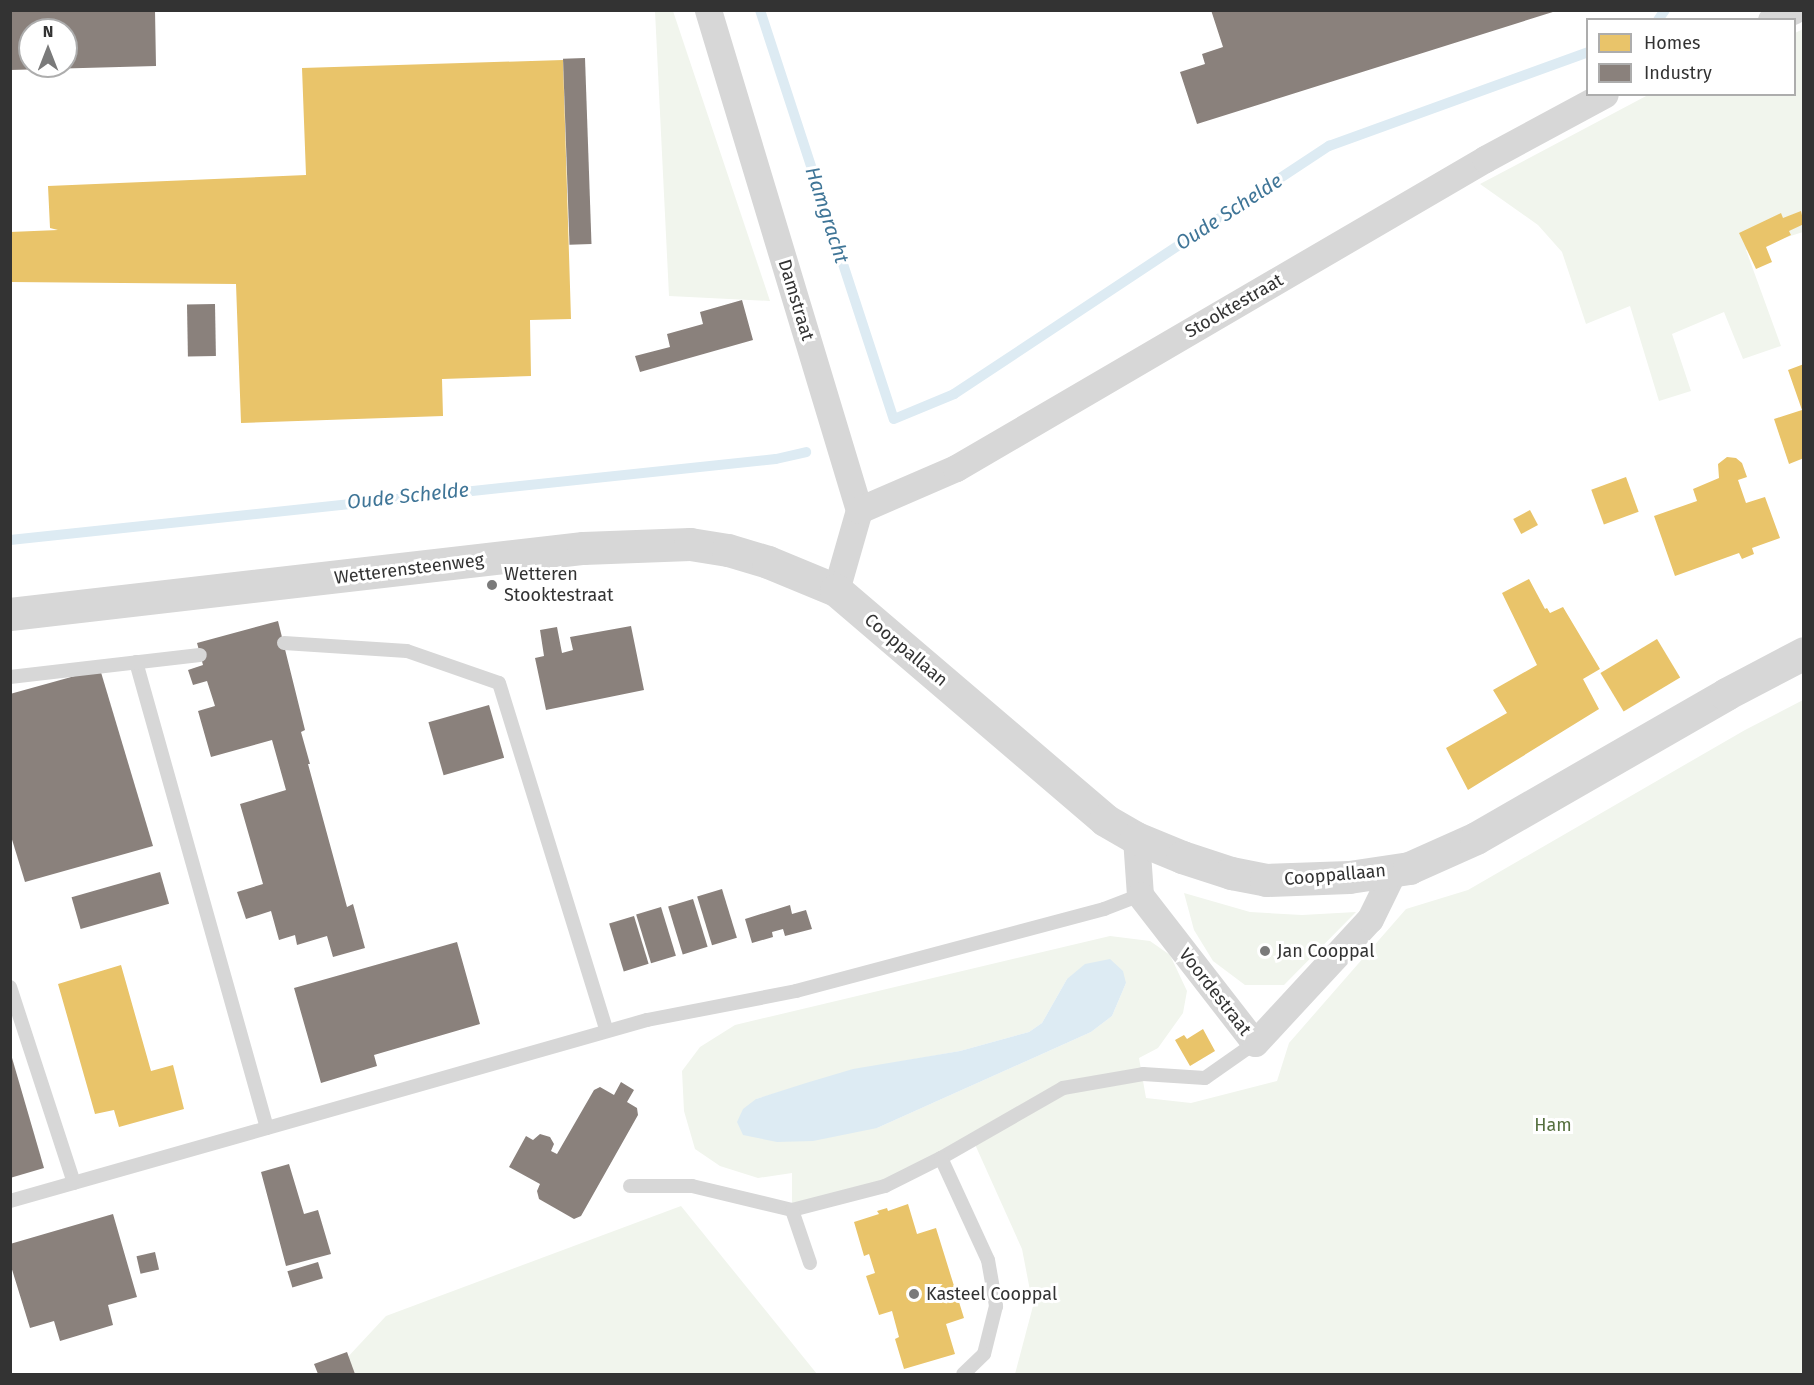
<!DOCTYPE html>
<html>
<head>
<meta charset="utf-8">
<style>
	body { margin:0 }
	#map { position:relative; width:1814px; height:1385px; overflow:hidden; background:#fff; font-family:"Fira Sans",sans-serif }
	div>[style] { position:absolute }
	.green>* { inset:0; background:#f1f5ed }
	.water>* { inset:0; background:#ddebf3 }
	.homes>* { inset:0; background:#e9c46a; transform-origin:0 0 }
	.industry>* { inset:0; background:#8a817c; transform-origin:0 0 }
	.stream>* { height:10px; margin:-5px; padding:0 5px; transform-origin:5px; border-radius:5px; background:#ddebf3 }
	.service>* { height:14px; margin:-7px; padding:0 7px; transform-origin:7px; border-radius:7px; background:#d7d7d7 }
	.minor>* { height:27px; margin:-13.5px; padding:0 13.5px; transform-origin:13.5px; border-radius:13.5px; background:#d7d7d7 }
	.tertiary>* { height:33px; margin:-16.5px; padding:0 16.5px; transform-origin:16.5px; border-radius:16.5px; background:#d7d7d7 }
	.dots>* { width:16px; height:16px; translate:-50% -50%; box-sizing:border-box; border:3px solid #fff; border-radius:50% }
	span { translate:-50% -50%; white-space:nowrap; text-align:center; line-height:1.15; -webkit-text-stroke:6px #fff; paint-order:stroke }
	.street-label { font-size:18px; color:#333 }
	.poi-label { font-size:18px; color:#333 }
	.left { translate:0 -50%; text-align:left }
	.park-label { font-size:18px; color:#56703f }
	.water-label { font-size:20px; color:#3f7597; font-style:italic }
	.frame { position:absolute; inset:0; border:12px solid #333; pointer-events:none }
	.legend { position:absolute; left:1586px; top:18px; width:210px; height:78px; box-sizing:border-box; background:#fff; border:2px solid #adadad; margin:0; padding:8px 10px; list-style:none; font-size:18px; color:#333 }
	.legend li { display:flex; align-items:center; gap:12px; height:30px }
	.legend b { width:30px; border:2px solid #adadad }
	.north { position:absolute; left:18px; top:18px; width:60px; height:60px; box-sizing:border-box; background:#fff; border:2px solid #adadad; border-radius:50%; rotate:0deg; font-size:16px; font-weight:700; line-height:24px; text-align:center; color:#333 }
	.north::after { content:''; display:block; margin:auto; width:21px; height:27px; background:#7a7a7a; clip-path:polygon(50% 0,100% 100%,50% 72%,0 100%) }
</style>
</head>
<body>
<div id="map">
	<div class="green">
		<div style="clip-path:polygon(655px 11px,673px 11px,770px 301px,669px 296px)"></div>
		<div style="clip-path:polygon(1803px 29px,1803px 232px,1746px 250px,1781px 346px,1743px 359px,1724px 312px,1672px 334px,1691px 391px,1659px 401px,1630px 306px,1586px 324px,1562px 252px,1538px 225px,1480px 184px,1648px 95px,1794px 94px,1795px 33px)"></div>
		<div style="clip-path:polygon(evenodd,1803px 700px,1803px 1374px,1015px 1374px,1033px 1306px,1022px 1249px,973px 1140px,885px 1186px,792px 1210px,792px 1173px,758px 1178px,720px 1166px,695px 1149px,684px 1111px,682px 1071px,700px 1047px,735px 1025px,1110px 936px,1150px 941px,1170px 955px,1187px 991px,1183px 1013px,1158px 1048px,1139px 1058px,1146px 1098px,1191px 1103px,1277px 1081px,1289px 1043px,1406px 909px,1468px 890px,1745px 730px,1803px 700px,1067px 979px,1126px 983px,1112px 1016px,1091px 1032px,877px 1128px,756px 1099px,853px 1070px,960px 1051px,1029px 1032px,1042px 1023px,1067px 979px)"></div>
		<div style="clip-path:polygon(1184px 893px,1250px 912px,1302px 915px,1356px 912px,1284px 985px,1245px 985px,1213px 961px,1194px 930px)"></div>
		<div style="clip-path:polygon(681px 1206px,817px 1374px,332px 1374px,386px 1316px)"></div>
	</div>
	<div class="water">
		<div style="clip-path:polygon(1110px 959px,1123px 971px,1126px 983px,1112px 1016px,1091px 1032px,877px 1128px,813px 1141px,777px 1142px,743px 1135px,737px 1122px,743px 1109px,756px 1099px,806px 1083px,853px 1069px,960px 1051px,1029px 1032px,1042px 1023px,1067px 979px,1085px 964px)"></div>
	</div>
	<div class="homes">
		<div style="clip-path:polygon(563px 60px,571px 319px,530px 320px,531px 376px,442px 379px,443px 416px,241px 423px,236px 284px,10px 282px,10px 232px,58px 230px,50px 228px,48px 186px,306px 175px,302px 68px)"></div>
		<div style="clip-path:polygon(1801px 211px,1804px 224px,1789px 231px,1791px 235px,1766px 247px,1772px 262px,1756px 269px,1739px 233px,1781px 213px,1783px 218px)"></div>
		<div style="clip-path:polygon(1804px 364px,1804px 458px,1789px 464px,1774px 419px,1802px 410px,1788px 370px)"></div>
		<div style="clip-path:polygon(1727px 457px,1736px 458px,1742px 463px,1747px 477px,1738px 480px,1746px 503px,1765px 497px,1780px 538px,1752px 548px,1754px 554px,1742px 559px,1739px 553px,1675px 576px,1654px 516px,1697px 501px,1693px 489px,1719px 478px,1718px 464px)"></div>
		<div style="left:1626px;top:477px;width:37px;height:37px;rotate:70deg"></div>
		<div style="left:1530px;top:510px;width:17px;height:19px;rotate:62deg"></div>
		<div style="clip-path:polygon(1529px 579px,1545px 609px,1547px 608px,1550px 613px,1563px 607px,1600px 669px,1583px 679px,1599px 709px,1468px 790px,1446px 748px,1507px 713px,1493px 690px,1537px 665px,1502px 593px)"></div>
		<div style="left:1657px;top:639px;width:45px;height:66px;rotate:59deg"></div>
		<div style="clip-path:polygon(121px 965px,151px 1071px,173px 1065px,184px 1109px,119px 1127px,114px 1110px,95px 1114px,58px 984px)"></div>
		<div style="clip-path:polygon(1203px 1029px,1215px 1051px,1190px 1066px,1175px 1040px,1184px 1035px,1187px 1039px)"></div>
		<div style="clip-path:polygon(908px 1204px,917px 1234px,936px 1228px,964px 1318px,946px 1324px,955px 1354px,904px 1369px,895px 1339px,899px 1337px,892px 1311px,879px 1315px,866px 1276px,875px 1273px,869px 1254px,864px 1256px,854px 1222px,879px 1214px,877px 1211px,887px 1208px,888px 1211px)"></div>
	</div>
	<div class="industry">
		<div style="clip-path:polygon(evenodd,10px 10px,155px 10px,156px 66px,10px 70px,10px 10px,30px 30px,66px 30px,66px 66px,30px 66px,30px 30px)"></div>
		<div style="clip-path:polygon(1211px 10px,1555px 10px,1556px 11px,1197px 124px,1180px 72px,1205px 64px,1202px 54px,1223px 47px)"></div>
		<div style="left:585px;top:58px;width:186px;height:22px;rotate:88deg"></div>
		<div style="clip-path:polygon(742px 300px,753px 340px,640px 372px,635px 356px,670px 347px,667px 334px,703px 324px,700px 312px)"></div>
		<div style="left:215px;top:304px;width:52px;height:28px;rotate:89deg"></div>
		<div style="clip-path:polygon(278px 621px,305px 730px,301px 732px,310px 764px,308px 764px,347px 907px,353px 904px,365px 948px,333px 957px,327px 936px,297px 945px,295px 935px,279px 940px,271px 911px,246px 919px,237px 892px,263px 884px,240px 804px,286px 790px,272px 740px,211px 757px,198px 711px,215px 706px,207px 681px,193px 685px,188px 670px,203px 665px,197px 643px)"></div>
		<div style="clip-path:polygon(631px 626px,644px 690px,546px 710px,535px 658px,544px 656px,540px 630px,557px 627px,562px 653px,573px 650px,570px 637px)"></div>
		<div style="clip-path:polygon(100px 669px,153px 846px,25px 882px,10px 833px,10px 694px)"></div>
		<div style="left:489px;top:705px;width:55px;height:63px;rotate:74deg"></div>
		<div style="left:160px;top:872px;width:33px;height:92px;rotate:74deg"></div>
		<div style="left:722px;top:889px;width:51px;height:26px;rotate:73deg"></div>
		<div style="left:693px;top:899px;width:50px;height:26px;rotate:73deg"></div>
		<div style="clip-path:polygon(790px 905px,792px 914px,806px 910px,812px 929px,785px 936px,783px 929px,772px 932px,773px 937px,752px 943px,745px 919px)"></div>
		<div style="left:661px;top:907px;width:51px;height:26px;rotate:73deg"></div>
		<div style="left:634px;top:916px;width:50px;height:26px;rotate:73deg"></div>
		<div style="clip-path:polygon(457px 942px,480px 1024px,374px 1055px,377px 1066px,321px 1083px,294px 988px)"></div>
		<div style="clip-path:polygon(10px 1051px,44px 1168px,10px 1178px)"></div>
		<div style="clip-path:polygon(621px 1082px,634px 1090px,627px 1102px,637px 1108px,638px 1115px,581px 1216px,574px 1219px,539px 1199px,537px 1191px,540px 1184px,509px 1167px,526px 1136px,533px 1140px,540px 1134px,550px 1137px,554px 1144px,551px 1151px,557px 1154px,594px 1090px,600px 1087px,614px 1095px)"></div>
		<div style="clip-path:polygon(289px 1164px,304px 1214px,318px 1210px,331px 1254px,286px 1266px,261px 1172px)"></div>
		<div style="clip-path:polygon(113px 1214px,137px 1297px,108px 1305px,113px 1325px,60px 1341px,54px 1321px,30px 1328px,10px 1263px,10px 1244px)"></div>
		<div style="left:155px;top:1252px;width:18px;height:19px;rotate:77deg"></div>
		<div style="left:318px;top:1262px;width:17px;height:32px;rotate:73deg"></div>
		<div style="clip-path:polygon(347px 1352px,355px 1374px,318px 1374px,314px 1364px)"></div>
	</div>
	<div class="stream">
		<div style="left:760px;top:10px;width:430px;rotate:71.9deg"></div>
		<div style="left:894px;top:419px;width:65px;rotate:-22.6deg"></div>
		<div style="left:954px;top:394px;width:450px;rotate:-33.5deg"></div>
		<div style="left:1329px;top:146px;width:276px;rotate:-19.9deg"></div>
		<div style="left:1658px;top:20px;width:12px;rotate:-55deg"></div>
		<div style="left:10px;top:540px;width:770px;rotate:-6.04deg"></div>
		<div style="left:776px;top:459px;width:31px;rotate:-13deg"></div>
	</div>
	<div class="service">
		<div style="left:284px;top:643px;width:123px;rotate:3.7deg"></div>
		<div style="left:407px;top:651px;width:97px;rotate:19.2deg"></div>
		<div style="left:499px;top:683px;width:364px;rotate:72.8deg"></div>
		<div style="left:136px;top:662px;width:484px;rotate:74.3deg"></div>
		<div style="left:10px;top:677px;width:191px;rotate:-6.6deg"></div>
		<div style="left:10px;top:987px;width:206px;rotate:71.9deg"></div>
		<div style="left:941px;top:1158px;width:141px;rotate:-29.8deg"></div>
		<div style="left:1063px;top:1088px;width:81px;rotate:-9.9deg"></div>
		<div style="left:1143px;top:1074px;width:62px;rotate:3.7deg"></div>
		<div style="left:1205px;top:1078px;width:61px;rotate:-35deg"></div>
		<div style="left:630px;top:1186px;width:62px"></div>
		<div style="left:692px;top:1186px;width:103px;rotate:13.5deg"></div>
		<div style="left:792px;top:1210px;width:96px;rotate:-14.5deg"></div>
		<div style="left:885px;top:1186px;width:63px;rotate:-26.6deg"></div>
		<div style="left:941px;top:1158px;width:112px;rotate:65.3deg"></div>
		<div style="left:988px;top:1260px;width:47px;rotate:80.1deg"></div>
		<div style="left:996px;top:1306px;width:49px;rotate:104deg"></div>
		<div style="left:984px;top:1354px;width:29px;rotate:136deg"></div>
		<div style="left:10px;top:1201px;width:662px;rotate:-15.86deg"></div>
		<div style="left:647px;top:1020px;width:152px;rotate:-11deg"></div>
		<div style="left:796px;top:991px;width:319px;rotate:-14.9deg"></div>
		<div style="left:1104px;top:909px;width:39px;rotate:-21deg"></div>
		<div style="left:792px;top:1210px;width:56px;rotate:71.2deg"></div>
	</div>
	<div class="minor">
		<div style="left:708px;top:10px;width:522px;rotate:73.2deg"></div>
		<div style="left:859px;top:510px;width:83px;rotate:106deg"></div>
		<div style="left:1771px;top:20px;width:25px;rotate:-23deg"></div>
		<div style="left:859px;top:510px;width:106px;rotate:-23.4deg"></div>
		<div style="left:956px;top:468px;width:613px;rotate:-30.29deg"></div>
		<div style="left:1485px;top:159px;width:136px;rotate:-28.4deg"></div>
		<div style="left:1136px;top:838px;width:57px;rotate:86deg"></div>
		<div style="left:1140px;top:895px;width:187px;rotate:52.2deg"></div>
		<div style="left:1255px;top:1043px;width:169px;rotate:-47.2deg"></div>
		<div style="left:1370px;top:919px;width:55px;rotate:-63.9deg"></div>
	</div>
	<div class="tertiary">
		<div style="left:10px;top:614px;width:577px;rotate:-6.57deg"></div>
		<div style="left:583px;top:548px;width:107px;rotate:-2.1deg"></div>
		<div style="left:690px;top:544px;width:38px;rotate:9deg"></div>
		<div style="left:728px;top:550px;width:42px;rotate:16.7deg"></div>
		<div style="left:768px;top:562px;width:74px;rotate:22.4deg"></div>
		<div style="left:836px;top:590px;width:354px;rotate:40.5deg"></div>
		<div style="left:1105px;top:820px;width:36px;rotate:30deg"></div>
		<div style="left:1136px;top:838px;width:50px;rotate:22.4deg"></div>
		<div style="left:1182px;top:857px;width:52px;rotate:18.1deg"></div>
		<div style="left:1231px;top:873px;width:36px;rotate:11deg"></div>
		<div style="left:1266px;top:880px;width:83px;rotate:-2.1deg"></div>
		<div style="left:1349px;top:877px;width:61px;rotate:-8.5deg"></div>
		<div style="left:1409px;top:868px;width:73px;rotate:-24.1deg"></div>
		<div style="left:1476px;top:838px;width:289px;rotate:-29.9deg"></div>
		<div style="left:1726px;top:694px;width:88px;rotate:-27.7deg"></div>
	</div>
	<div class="dots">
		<div style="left:492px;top:585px;background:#7a7a7a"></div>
		<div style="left:1265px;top:951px;background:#7a7a7a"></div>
		<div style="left:914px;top:1294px;background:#7a7a7a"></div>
	</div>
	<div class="street-label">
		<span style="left:796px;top:300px;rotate:73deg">Damstraat</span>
		<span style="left:1234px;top:306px;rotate:-30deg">Stooktestraat</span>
		<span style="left:409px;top:569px;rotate:-7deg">Wetterensteenweg</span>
		<span style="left:906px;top:650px;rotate:40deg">Cooppallaan</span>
		<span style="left:1335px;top:875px;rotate:-5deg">Cooppallaan</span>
		<span style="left:1215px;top:992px;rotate:52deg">Voordestraat</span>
	</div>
	<div class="poi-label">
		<span class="left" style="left:504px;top:585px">Wetteren<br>Stooktestraat</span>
		<span class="left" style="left:1277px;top:951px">Jan Cooppal</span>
		<span class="left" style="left:926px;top:1294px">Kasteel Cooppal</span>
	</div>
	<div class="park-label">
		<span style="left:1553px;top:1125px">Ham</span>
	</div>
	<div class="water-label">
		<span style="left:1229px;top:212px;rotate:-33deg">Oude Schelde</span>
		<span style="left:827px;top:215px;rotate:72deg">Hamgracht</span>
		<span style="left:408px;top:496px;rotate:-6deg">Oude Schelde</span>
	</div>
	<div class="frame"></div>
	<ul class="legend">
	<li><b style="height:16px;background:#e9c46a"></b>Homes</li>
	<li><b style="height:16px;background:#8a817c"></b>Industry</li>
	</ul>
	<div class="north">N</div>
</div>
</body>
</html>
